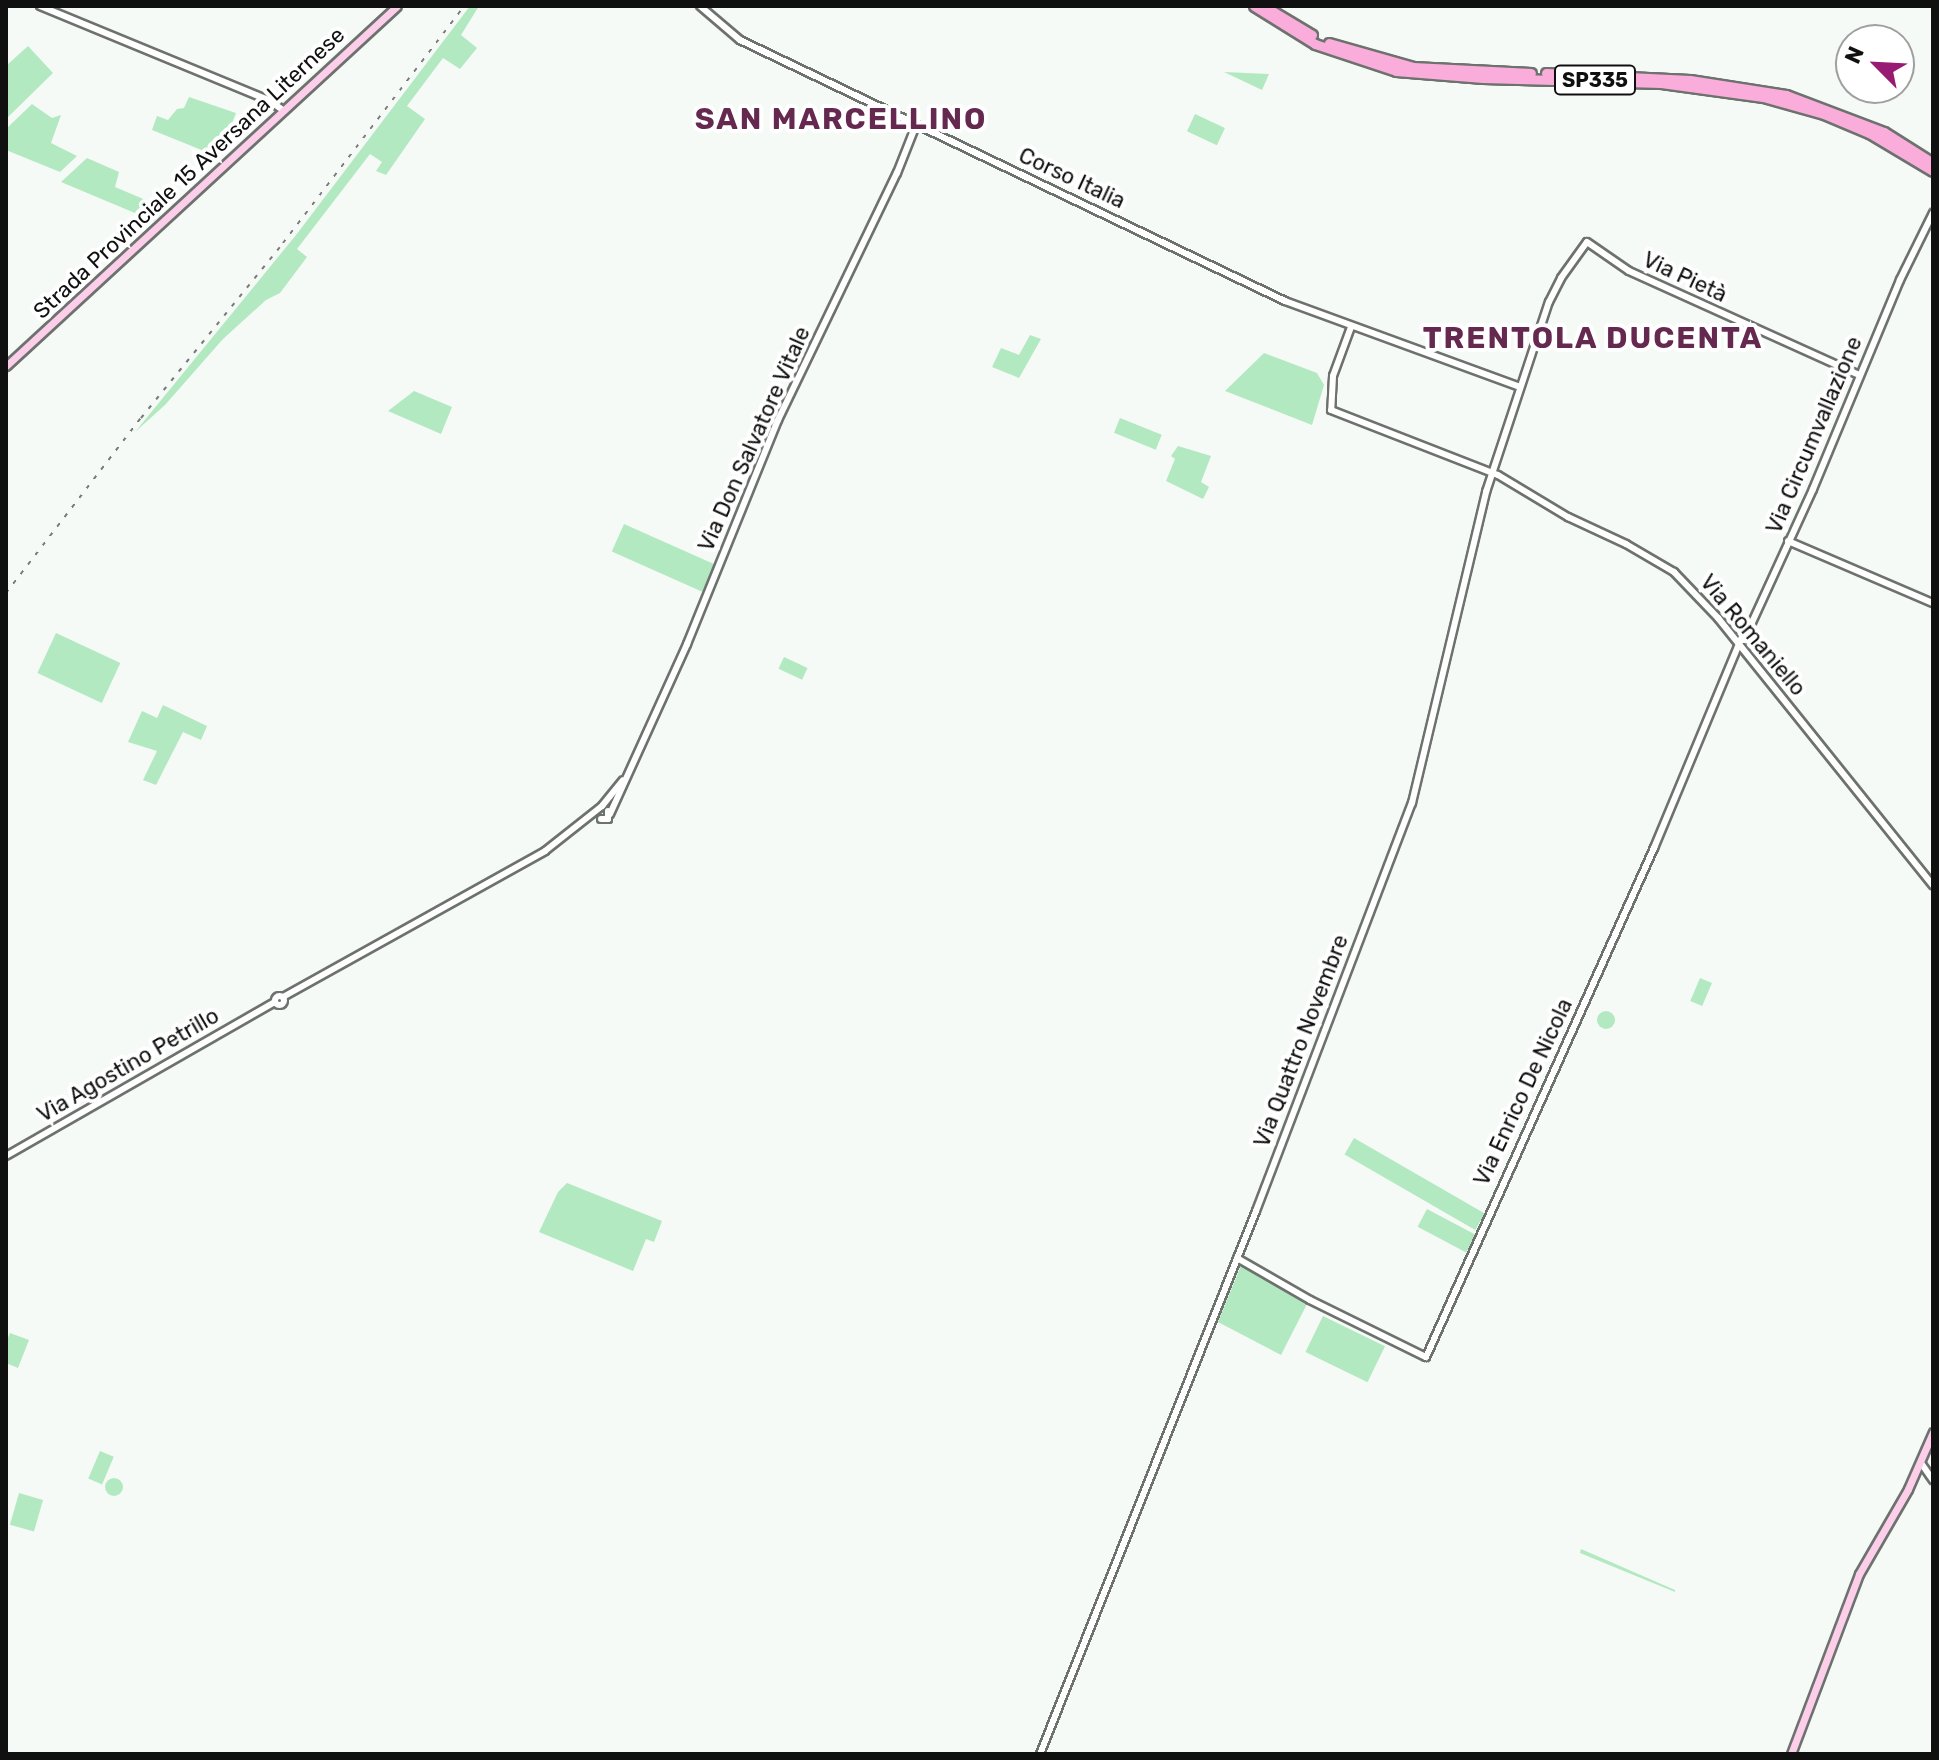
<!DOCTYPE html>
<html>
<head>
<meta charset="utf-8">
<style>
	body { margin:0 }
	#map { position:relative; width:1939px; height:1760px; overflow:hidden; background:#f5faf6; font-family:Rubik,sans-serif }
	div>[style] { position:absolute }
	.green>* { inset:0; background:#b3e9c1; transform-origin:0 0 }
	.round { border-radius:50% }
	.roads { filter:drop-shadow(2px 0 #6d726e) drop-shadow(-2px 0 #6d726e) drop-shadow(0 2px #6d726e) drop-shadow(0 -2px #6d726e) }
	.minor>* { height:6px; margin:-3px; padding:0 3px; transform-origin:3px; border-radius:3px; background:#fff }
	.minor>.ring { margin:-3px; padding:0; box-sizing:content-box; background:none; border:6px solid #fff; border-radius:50% }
	.major>* { height:7px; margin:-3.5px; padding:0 3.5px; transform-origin:3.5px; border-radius:3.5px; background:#fccee9 }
	.highway>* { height:9px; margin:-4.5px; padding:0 4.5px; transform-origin:4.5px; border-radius:4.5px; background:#faaddb }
	.rail>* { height:2px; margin-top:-1px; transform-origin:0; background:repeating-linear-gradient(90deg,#777a78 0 4px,transparent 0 12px) }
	span { translate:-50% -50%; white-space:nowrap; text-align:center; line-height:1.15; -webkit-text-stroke:8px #fff; paint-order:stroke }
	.shield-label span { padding:2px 6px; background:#fff; border:2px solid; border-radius:6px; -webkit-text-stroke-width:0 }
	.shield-label { font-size:20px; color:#0f100f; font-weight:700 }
	.street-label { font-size:22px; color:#0f100f }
	.district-label { font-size:30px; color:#652950; font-weight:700; letter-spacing:2px }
	.frame { position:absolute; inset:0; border:8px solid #0f100f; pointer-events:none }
	.north { position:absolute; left:1835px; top:24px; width:80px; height:80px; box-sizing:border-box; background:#fff; border:2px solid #9f9f9f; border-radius:50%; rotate:294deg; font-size:22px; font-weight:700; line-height:32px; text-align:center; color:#0f100f }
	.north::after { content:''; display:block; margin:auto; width:28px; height:36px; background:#971a73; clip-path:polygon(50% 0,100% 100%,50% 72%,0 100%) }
</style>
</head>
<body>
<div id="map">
	<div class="green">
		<div style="clip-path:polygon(470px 6px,479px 6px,461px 35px,477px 48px,460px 69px,443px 58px,407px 106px,425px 119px,386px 175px,376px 171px,382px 162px,370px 154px,297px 249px,307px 257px,280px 293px,266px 300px,223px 339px,165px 405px,135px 432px,296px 235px)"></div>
		<div style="clip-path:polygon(28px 46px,53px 73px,6px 119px,6px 66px)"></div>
		<div style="clip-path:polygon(1224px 72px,1269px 74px,1262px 90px)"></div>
		<div style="clip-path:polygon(189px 97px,236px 113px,219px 157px,152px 130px,157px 116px,168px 120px,177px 109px,184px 108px)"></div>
		<div style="clip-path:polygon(32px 104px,52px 118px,61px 115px,51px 143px,77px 156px,60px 172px,6px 150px,6px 129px)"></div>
		<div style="left:1195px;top:114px;width:33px;height:19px;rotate:25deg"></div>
		<div style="clip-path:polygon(87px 158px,119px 172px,115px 187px,167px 209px,154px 221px,61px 182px)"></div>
		<div style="clip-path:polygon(1030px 335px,1041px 339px,1019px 378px,992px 367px,1001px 348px,1019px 355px)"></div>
		<div style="clip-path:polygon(1264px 353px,1317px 373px,1324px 385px,1312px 425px,1225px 391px)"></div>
		<div style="clip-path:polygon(414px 391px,452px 407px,441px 434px,388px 411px)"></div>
		<div style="left:1120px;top:418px;width:45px;height:16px;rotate:22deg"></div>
		<div style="clip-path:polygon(1178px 446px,1211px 456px,1201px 482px,1209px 487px,1203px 499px,1166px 481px,1175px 459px,1171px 456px)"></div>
		<div style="left:624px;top:524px;width:99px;height:30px;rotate:24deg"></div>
		<div style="left:56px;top:633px;width:71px;height:44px;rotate:25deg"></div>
		<div style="left:784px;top:657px;width:26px;height:13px;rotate:25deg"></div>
		<div style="clip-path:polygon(163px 705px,207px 726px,201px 740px,183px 732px,156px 785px,143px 780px,157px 751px,128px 742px,142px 711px,157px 718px)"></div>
		<div style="left:1700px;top:978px;width:13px;height:25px;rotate:23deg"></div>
		<div class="round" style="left:1597px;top:1011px;width:18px;height:18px"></div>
		<div style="left:1354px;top:1138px;width:151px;height:19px;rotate:30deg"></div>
		<div style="clip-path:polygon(567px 1183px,662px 1221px,654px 1242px,646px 1239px,633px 1271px,539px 1232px,558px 1192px)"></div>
		<div style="left:1427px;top:1209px;width:55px;height:20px;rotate:28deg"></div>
		<div style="clip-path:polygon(1242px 1263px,1308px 1302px,1281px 1355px,1218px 1322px)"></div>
		<div style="left:1323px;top:1316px;width:69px;height:40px;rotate:26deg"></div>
		<div style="clip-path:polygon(10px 1333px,29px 1340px,18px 1368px,6px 1363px,6px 1342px)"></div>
		<div style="left:100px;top:1451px;width:15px;height:30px;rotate:23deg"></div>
		<div class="round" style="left:105px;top:1478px;width:18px;height:18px"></div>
		<div style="left:19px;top:1493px;width:25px;height:33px;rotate:16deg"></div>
		<div style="clip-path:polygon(1581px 1549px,1675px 1590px,1675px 1592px,1580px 1553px)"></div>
	</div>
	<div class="roads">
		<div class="minor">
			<div style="left:40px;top:6px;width:249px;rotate:22.4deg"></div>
			<div style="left:270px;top:101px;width:16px;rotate:35deg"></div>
			<div style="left:700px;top:6px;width:52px;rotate:40.4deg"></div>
			<div style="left:740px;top:40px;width:604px;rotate:25.59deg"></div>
			<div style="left:1285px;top:301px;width:250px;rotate:20.1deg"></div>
			<div style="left:1351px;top:327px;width:52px;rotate:110.2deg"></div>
			<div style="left:1333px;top:376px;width:34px;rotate:93deg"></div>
			<div style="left:1331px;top:410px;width:179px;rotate:21.3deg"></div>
			<div style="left:1498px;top:475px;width:82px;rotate:31deg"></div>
			<div style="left:1568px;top:517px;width:64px;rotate:25deg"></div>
			<div style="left:1626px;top:544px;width:56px;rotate:30.3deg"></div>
			<div style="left:1674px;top:572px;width:64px;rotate:46.3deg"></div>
			<div style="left:1718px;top:618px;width:343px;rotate:51.2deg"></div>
			<div style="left:1788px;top:541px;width:158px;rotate:23.2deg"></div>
			<div style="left:1744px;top:640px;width:166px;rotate:-65.4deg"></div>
			<div style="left:1813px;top:489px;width:226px;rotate:-67.4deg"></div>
			<div style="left:1900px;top:280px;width:75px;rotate:-63.8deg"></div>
			<div style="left:610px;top:814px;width:187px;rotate:-65.6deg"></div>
			<div style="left:687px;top:644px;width:242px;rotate:-67.9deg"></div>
			<div style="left:778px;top:420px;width:274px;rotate:-64.3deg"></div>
			<div style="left:897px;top:173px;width:52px;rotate:-68.4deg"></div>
			<div style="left:601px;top:819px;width:7px"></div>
			<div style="left:608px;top:819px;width:8px;rotate:-90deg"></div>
			<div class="ring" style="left:274.5px;top:995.5px;width:3px;height:3px"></div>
			<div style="left:283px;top:997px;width:300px;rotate:-29.1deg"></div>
			<div style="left:545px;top:851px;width:73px;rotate:-38.3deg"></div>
			<div style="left:602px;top:806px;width:33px;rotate:-51deg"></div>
			<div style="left:6px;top:1156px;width:310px;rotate:-29.8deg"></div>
			<div style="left:1237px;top:1258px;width:84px;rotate:29.9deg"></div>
			<div style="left:1310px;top:1300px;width:129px;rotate:26.2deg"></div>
			<div style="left:1426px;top:1357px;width:558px;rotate:-65.87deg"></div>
			<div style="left:1654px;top:848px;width:229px;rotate:-67.4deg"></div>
			<div style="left:1921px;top:1463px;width:21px;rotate:55deg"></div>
			<div style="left:1040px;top:1754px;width:584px;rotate:-68.31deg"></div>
			<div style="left:1256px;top:1211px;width:437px;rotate:-69.1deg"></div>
			<div style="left:1412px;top:803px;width:320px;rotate:-76.6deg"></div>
			<div style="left:1486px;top:492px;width:200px;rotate:-71.7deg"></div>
			<div style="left:1549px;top:302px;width:27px;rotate:-63deg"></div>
			<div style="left:1561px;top:278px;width:44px;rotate:-54.2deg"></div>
			<div style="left:1587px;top:242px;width:51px;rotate:34.6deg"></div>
			<div style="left:1629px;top:271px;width:252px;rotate:24.3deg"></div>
		</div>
		<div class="major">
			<div style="left:6px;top:366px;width:531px;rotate:-42.64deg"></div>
			<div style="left:1791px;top:1754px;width:192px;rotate:-69.3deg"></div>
			<div style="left:1859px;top:1574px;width:98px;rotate:-60deg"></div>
			<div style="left:1908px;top:1489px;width:62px;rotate:-66.3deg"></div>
		</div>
		<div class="highway">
			<div style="left:1254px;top:6px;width:72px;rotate:31.9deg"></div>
			<div style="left:1315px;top:44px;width:85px;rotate:18.4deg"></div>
			<div style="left:1396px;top:71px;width:87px;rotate:4.6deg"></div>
			<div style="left:1483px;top:78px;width:178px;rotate:1.6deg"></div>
			<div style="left:1661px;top:83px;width:103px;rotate:7.8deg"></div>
			<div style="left:1763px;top:97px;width:63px;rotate:15.6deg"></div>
			<div style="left:1824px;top:114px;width:49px;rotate:22.9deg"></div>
			<div style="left:1869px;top:133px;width:74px;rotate:30.7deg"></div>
			<div style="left:1264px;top:6px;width:56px;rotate:31.1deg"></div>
			<div style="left:1329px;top:43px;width:87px;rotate:15.9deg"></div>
			<div style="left:1413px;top:67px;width:118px;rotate:2.9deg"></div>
			<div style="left:1546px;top:73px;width:144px;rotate:2.8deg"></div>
			<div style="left:1690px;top:80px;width:97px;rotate:8.9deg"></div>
			<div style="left:1786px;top:95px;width:105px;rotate:20.7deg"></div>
			<div style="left:1884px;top:132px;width:58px;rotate:32.3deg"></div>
		</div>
	</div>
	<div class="rail">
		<div style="left:6px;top:593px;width:221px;rotate:-52.4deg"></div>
		<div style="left:141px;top:418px;width:225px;rotate:-50.9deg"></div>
		<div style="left:283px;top:243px;width:298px;rotate:-52.6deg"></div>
	</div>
	<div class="shield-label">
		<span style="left:1595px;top:80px">SP335</span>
	</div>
	<div class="street-label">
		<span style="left:189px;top:173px;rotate:-43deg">Strada Provinciale 15 Aversana Liternese</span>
		<span style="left:1072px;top:178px;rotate:25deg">Corso Italia</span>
		<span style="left:1685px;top:277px;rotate:25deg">Via Pietà</span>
		<span style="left:1814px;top:435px;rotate:-67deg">Via Circumvallazione</span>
		<span style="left:754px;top:439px;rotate:-66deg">Via Don Salvatore Vitale</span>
		<span style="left:1753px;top:635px;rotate:50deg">Via Romaniello</span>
		<span style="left:1301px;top:1041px;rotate:-69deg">Via Quattro Novembre</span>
		<span style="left:128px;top:1065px;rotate:-30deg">Via Agostino Petrillo</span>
		<span style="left:1523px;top:1092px;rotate:-65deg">Via Enrico De Nicola</span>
	</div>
	<div class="district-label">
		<span style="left:841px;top:119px">SAN MARCELLINO</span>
		<span style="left:1593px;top:338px">TRENTOLA DUCENTA</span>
	</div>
	<div class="frame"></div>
	<div class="north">N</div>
</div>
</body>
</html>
